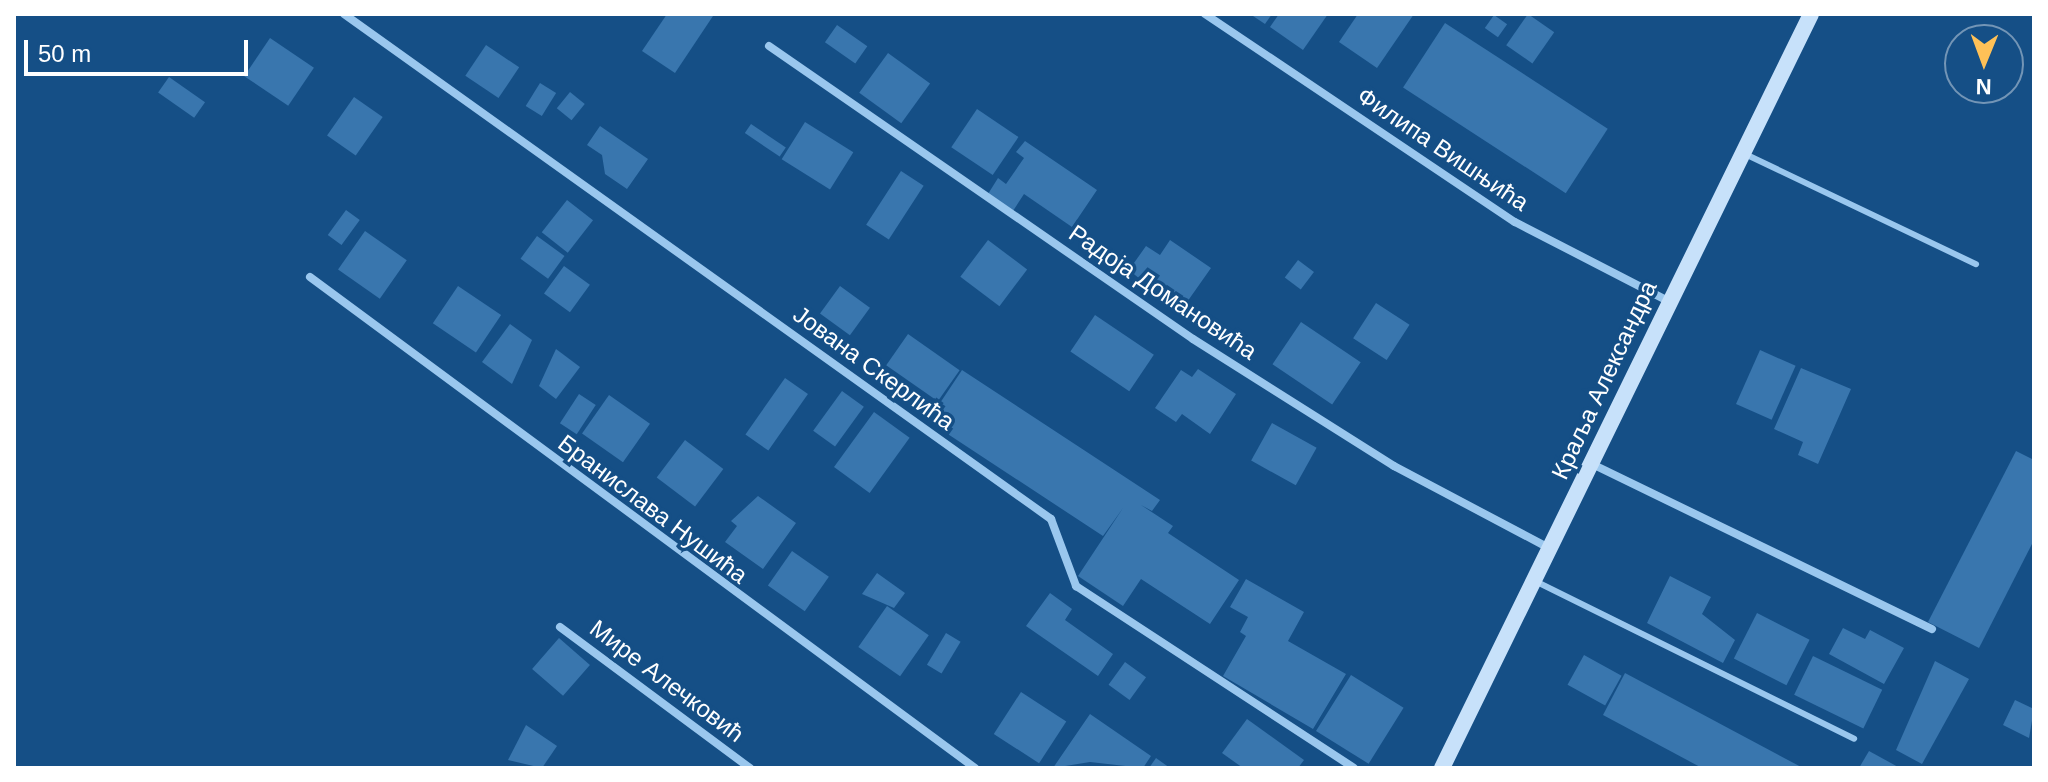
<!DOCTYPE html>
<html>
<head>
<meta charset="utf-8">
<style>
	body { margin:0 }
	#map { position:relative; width:2048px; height:782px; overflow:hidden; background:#154f86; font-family:Arial,sans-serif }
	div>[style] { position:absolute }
	.building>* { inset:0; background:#3976ae; transform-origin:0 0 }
	.lane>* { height:6px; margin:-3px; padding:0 3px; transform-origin:3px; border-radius:3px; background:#9ac7ee }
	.street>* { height:8px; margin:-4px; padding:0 4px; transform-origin:4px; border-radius:4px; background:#9ac7ee }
	.secondary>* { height:16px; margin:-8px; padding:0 8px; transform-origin:8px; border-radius:8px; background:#c7e1fa }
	span { translate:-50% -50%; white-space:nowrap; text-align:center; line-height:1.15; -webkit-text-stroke:7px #154f86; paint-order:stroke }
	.street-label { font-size:24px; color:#fff }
	.frame { position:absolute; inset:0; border:16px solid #fff; pointer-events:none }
	.north { position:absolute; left:1944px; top:24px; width:80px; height:80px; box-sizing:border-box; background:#154f86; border:2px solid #7395b6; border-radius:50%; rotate:181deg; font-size:22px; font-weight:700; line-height:32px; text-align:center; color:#fff }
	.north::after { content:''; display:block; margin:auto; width:28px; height:36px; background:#ffc157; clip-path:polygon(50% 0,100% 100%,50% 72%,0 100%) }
	.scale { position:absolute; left:24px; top:40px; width:224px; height:36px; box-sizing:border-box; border:4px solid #fff; border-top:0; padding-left:10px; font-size:24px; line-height:28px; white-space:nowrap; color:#fff; -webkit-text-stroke:6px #154f86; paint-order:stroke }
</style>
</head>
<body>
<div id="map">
	<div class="building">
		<div style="clip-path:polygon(667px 14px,713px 16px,675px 73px,642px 51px)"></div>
		<div style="clip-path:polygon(1250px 14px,1272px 14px,1265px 24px)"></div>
		<div style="clip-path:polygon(1279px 14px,1328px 14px,1303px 50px,1270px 27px)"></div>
		<div style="clip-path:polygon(1358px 14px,1414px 14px,1377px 68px,1339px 42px)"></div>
		<div style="left:1528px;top:14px;width:32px;height:38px;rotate:35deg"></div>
		<div style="left:1494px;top:15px;width:16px;height:16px;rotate:35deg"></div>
		<div style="left:1445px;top:23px;width:194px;height:77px;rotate:33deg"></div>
		<div style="left:837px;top:25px;width:37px;height:21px;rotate:35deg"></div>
		<div style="left:270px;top:38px;width:53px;height:46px;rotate:34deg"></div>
		<div style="left:486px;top:45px;width:40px;height:37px;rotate:34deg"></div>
		<div style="left:888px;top:53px;width:52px;height:49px;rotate:36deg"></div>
		<div style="left:169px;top:77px;width:44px;height:19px;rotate:35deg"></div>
		<div style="left:540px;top:83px;width:19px;height:27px;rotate:32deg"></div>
		<div style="left:570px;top:92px;width:19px;height:21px;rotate:39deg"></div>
		<div style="left:354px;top:97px;width:35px;height:47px;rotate:35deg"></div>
		<div style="left:977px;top:109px;width:50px;height:46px;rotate:34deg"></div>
		<div style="left:805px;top:122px;width:57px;height:44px;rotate:32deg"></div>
		<div style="left:751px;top:124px;width:42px;height:11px;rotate:34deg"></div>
		<div style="clip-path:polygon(600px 126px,648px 159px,627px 189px,605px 174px,602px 155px,587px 145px)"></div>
		<div style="clip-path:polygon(1025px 141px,1097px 190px,1072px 227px,1024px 194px,1013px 211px,988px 194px,998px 178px,1006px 184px,1024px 158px,1016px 152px)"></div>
		<div style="left:901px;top:171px;width:27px;height:64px;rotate:33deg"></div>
		<div style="left:567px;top:200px;width:33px;height:41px;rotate:38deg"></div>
		<div style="left:346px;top:210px;width:17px;height:31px;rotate:36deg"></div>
		<div style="left:365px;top:231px;width:51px;height:47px;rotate:35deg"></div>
		<div style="left:537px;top:236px;width:34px;height:28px;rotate:36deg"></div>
		<div style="left:988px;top:240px;width:49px;height:46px;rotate:37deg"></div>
		<div style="clip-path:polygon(1170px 240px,1211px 268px,1180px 312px,1129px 270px,1146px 246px,1160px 255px)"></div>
		<div style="left:1298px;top:260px;width:20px;height:22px;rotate:37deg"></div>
		<div style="left:564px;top:266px;width:32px;height:34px;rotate:36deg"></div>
		<div style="left:458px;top:286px;width:52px;height:45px;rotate:34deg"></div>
		<div style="left:840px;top:286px;width:37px;height:34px;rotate:36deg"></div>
		<div style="left:1376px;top:303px;width:40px;height:42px;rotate:33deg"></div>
		<div style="left:1095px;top:315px;width:71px;height:44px;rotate:34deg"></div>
		<div style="left:1301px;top:322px;width:72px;height:51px;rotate:34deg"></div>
		<div style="clip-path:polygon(510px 324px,532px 340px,512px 384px,482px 362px)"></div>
		<div style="left:908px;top:334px;width:63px;height:38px;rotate:35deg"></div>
		<div style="clip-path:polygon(556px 349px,580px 367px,556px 399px,539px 386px)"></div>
		<div style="left:1760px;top:350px;width:39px;height:59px;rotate:24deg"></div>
		<div style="clip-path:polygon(1801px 368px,1851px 389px,1818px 464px,1798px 455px,1803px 442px,1774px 429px)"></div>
		<div style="clip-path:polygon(1198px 369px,1236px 394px,1210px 434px,1182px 414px,1176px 422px,1155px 408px,1181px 370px,1192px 377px)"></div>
		<div style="clip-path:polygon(962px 370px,1160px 500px,1152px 511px,1141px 505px,1173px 526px,1168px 533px,1239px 580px,1210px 624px,1141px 579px,1123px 606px,1078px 576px,1123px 508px,1103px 536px,928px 421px)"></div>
		<div style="left:785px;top:378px;width:28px;height:69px;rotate:35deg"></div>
		<div style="left:842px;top:391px;width:27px;height:49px;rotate:36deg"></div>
		<div style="left:579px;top:394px;width:20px;height:35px;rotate:33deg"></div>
		<div style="left:609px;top:395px;width:50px;height:47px;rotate:35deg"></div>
		<div style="left:874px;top:412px;width:44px;height:68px;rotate:36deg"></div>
		<div style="left:1272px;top:423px;width:51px;height:43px;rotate:29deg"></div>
		<div style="left:685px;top:440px;width:48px;height:47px;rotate:37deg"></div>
		<div style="clip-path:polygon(2016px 451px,2034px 460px,2034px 540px,1979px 648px,1928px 622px)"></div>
		<div style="clip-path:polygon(758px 496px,796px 523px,763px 569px,725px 542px,737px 526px,731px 521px)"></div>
		<div style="left:792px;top:551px;width:45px;height:42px;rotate:35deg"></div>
		<div style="clip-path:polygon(877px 573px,905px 593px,894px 608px,862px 594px)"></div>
		<div style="clip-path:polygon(1670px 576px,1711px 597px,1702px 614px,1735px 640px,1723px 663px,1647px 623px)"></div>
		<div style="clip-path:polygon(1246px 579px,1304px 612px,1288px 641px,1346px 674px,1313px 729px,1223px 676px,1246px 636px,1240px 632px,1248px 617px,1230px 607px)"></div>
		<div style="clip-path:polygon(1050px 593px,1072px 609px,1065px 620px,1113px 654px,1098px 676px,1026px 626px)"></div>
		<div style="left:887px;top:606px;width:51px;height:50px;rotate:35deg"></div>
		<div style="left:1757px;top:613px;width:59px;height:51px;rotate:27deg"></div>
		<div style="clip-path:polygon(1843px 628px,1865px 639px,1870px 630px,1904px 648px,1884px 684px,1829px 654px)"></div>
		<div style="left:946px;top:633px;width:17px;height:37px;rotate:31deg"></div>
		<div style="left:559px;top:638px;width:41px;height:41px;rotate:41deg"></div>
		<div style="left:1584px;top:655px;width:43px;height:34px;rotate:29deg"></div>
		<div style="left:1813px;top:656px;width:77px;height:43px;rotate:26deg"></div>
		<div style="clip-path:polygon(1935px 661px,1969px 679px,1922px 764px,1896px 750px)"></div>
		<div style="left:1125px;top:662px;width:26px;height:28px;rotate:36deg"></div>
		<div style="clip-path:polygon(1625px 673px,1803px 768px,1702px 768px,1603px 715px)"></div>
		<div style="left:1351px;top:675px;width:62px;height:66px;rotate:32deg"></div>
		<div style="left:1021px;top:692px;width:54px;height:50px;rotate:33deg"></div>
		<div style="clip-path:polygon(2015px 700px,2034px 709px,2029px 738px,2003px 725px)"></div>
		<div style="clip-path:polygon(1090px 714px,1151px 756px,1143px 768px,1090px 762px,1053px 768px)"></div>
		<div style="clip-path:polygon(1247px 719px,1304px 760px,1298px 768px,1243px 768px,1222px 753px)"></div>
		<div style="clip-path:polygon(526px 725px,557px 746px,542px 768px,508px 760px)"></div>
		<div style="clip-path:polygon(1869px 751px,1900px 768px,1859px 768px)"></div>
		<div style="clip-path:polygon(1156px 758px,1170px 768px,1149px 768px)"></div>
	</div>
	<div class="lane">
		<div style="left:1745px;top:154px;width:256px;rotate:25.5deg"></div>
		<div style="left:1535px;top:581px;width:356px;rotate:26.3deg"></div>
	</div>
	<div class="street">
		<div style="left:344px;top:14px;width:869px;rotate:35.54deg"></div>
		<div style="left:1051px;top:519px;width:72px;rotate:69.5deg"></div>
		<div style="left:1076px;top:586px;width:332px;rotate:33.2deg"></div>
		<div style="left:1205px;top:14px;width:373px;rotate:33.9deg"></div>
		<div style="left:1515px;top:222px;width:172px;rotate:27.3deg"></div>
		<div style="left:769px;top:46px;width:515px;rotate:34.65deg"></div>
		<div style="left:1193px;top:339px;width:238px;rotate:32.3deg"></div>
		<div style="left:1394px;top:466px;width:175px;rotate:27.9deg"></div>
		<div style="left:310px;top:277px;width:827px;rotate:36.44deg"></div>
		<div style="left:1592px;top:464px;width:378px;rotate:25.9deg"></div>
		<div style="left:560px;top:627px;width:237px;rotate:36.6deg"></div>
	</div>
	<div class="secondary">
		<div style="left:1442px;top:768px;width:839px;rotate:-63.92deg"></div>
	</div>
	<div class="street-label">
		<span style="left:1443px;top:149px;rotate:34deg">Филипа Вишњића</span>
		<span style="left:1163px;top:292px;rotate:34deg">Радоја Домановића</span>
		<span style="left:874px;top:368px;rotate:36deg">Јована Скерлића</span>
		<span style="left:1604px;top:380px;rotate:-65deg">Краља Александра</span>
		<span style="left:653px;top:509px;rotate:37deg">Бранислава Нушића</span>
		<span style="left:667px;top:681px;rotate:37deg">Мире Алечковић</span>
	</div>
	<div class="frame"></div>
	<div class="north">N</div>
	<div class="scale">50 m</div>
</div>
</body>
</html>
